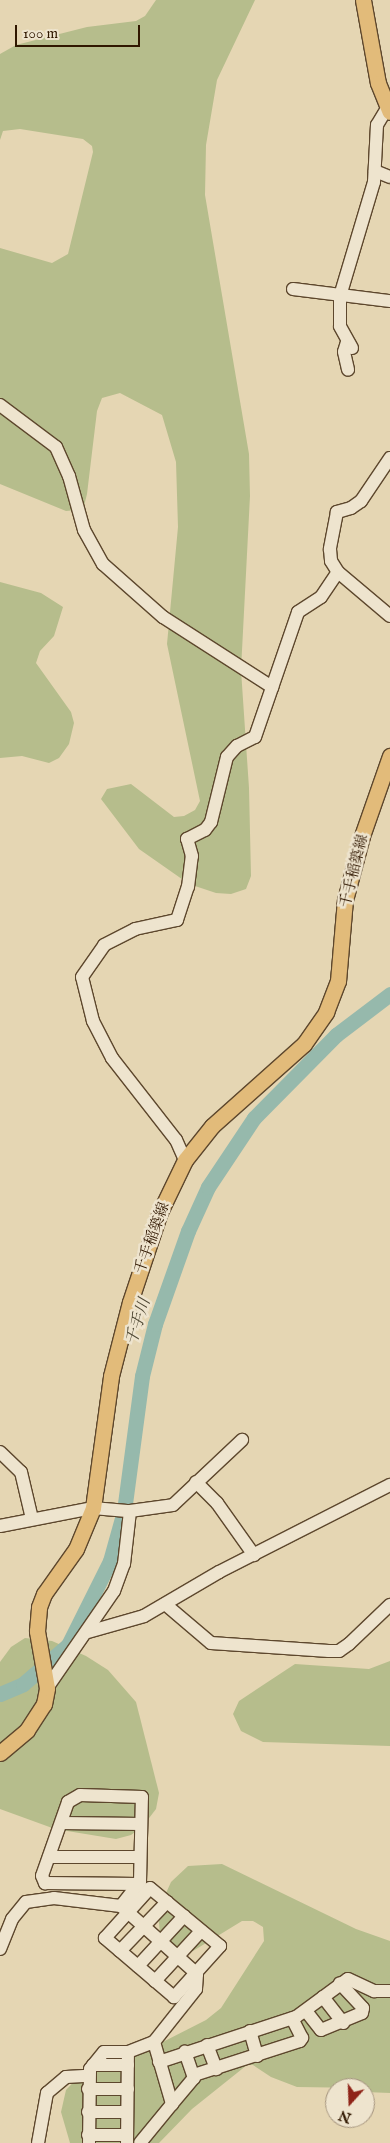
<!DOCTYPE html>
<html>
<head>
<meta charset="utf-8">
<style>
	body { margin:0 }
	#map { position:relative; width:390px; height:2143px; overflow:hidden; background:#e5d6b3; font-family:"IM FELL English","Noto Serif JP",serif }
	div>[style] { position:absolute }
	.green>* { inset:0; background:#b6bd8c }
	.river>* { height:15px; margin:-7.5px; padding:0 7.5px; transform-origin:7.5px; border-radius:7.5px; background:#96b9ac }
	.roads { filter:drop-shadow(1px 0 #5d472d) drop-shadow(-1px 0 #5d472d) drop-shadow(0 1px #5d472d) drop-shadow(0 -1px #5d472d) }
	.minor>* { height:12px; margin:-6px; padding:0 6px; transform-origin:6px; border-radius:6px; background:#eee4ce }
	.major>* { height:15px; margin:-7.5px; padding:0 7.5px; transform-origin:7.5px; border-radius:7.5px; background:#e2bb7a }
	span { translate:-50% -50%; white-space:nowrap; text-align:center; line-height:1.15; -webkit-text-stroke:5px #eee4ce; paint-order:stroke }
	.street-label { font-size:15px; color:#301700 }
	.water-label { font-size:16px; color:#4f4834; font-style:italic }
	.north { position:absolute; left:325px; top:2078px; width:50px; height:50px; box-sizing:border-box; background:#eee4ce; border:1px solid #a2927c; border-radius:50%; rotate:200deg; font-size:14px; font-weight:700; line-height:20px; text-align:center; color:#301700 }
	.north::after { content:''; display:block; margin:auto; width:18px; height:22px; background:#8f2418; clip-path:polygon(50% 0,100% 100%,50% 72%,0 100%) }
	.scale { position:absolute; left:15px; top:25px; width:125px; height:22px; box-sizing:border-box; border:2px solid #301700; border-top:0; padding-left:6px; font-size:15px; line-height:18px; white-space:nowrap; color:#301700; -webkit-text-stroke:4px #eee4ce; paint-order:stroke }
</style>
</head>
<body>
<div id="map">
	<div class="green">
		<div style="clip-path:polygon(156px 0,255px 0,217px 80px,206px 145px,205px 195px,249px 454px,250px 496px,241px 670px,249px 788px,251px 876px,246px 889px,231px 894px,216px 893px,189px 884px,139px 849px,101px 799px,107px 789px,131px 784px,174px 817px,184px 816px,195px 810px,200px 801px,167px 644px,178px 527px,176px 462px,162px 415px,120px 393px,102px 398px,97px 411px,87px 494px,84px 506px,77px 510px,66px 511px,0 484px,0 248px,52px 263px,68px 254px,93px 152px,92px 146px,83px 139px,20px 129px,3px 131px,0 140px,0 54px,16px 45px,87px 27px,136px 21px,145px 16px)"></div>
		<div style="clip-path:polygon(0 582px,41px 593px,63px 607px,54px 636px,40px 651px,36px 663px,71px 712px,74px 723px,69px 744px,59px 758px,49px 763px,22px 756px,0 758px)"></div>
		<div style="clip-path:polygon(25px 1638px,52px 1641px,86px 1656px,108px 1670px,136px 1702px,159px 1793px,156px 1809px,143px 1826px,131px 1835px,116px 1839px,55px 1829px,0 1809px,0 1662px,11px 1647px)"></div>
		<div style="clip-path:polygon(390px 1661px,390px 1746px,263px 1742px,241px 1731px,233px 1714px,239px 1701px,295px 1664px,369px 1669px)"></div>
		<div style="clip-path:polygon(222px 1864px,356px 1929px,390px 1941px,390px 2093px,365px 2092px,365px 2088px,297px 2087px,271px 2077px,253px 2065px,247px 2065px,192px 2109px,159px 2143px,70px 2143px,61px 2112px,66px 2090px,87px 2068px,151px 2048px,206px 2020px,221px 2008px,264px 1941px,263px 1927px,253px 1921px,242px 1921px,193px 1951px,183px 1951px,160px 1935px,158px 1911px,171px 1882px,188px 1866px)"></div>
	</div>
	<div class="river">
		<div style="left:0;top:1694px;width:25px;rotate:-23deg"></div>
		<div style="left:23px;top:1684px;width:60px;rotate:-40.9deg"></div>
		<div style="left:68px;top:1645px;width:94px;rotate:-63.4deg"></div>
		<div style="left:110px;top:1561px;width:52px;rotate:-74.4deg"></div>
		<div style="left:124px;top:1511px;width:136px;rotate:-82.4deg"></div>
		<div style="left:142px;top:1376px;width:54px;rotate:-76deg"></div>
		<div style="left:155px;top:1324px;width:99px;rotate:-70.5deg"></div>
		<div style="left:188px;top:1231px;width:48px;rotate:-65.6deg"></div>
		<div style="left:208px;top:1187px;width:83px;rotate:-56.3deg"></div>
		<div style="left:254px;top:1118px;width:117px;rotate:-45.3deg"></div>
		<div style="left:336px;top:1035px;width:68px;rotate:-37.2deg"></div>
	</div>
	<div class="roads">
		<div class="minor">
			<div style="left:375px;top:171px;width:16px;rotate:22deg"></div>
			<div style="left:293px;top:289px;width:98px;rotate:7.1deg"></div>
			<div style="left:347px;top:342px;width:10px;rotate:107deg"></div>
			<div style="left:344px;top:352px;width:18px;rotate:77deg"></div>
			<div style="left:352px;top:348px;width:25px;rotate:-119deg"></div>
			<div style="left:340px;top:326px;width:30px;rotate:-90deg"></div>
			<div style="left:340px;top:296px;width:119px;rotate:-73.4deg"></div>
			<div style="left:374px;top:182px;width:57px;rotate:-87deg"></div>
			<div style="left:377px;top:125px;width:21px;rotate:-59deg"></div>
			<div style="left:0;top:405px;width:70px;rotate:36.9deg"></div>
			<div style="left:56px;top:447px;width:32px;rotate:66deg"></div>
			<div style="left:69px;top:476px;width:56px;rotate:74.5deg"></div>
			<div style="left:84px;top:530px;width:39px;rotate:61deg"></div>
			<div style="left:103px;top:564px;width:80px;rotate:41.5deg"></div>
			<div style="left:163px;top:617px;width:130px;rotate:32.7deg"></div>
			<div style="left:390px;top:458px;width:52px;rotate:124deg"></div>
			<div style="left:361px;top:501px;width:12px;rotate:145deg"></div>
			<div style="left:351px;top:508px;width:15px;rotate:164deg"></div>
			<div style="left:337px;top:512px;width:38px;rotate:101deg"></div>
			<div style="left:330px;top:549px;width:12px;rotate:85deg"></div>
			<div style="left:331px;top:561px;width:13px;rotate:58deg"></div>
			<div style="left:338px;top:572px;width:68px;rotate:40.2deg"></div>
			<div style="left:185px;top:1160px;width:22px;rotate:-114deg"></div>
			<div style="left:176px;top:1140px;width:104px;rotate:-128deg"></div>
			<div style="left:112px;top:1058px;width:42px;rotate:-117.2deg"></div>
			<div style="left:93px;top:1021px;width:45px;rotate:-104deg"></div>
			<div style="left:82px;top:977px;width:39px;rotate:-55deg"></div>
			<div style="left:104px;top:945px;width:35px;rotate:-27deg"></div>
			<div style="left:135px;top:929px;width:43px;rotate:-12.1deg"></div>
			<div style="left:177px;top:920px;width:35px;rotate:-72deg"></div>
			<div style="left:188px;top:887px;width:31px;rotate:-83deg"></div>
			<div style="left:192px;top:856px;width:18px;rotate:-106deg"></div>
			<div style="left:187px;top:839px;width:20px;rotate:-27deg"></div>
			<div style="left:205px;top:830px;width:10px;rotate:-53deg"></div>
			<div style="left:211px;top:822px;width:67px;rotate:-76.2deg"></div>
			<div style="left:227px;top:757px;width:15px;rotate:-48deg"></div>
			<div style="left:237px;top:746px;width:20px;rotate:-27deg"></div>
			<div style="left:255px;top:737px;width:132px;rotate:-71deg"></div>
			<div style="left:298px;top:612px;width:27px;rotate:-33deg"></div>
			<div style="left:321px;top:597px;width:30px;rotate:-56deg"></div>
			<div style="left:0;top:1452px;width:29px;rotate:44deg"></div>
			<div style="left:21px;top:1472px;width:48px;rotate:76.8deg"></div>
			<div style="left:196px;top:1482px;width:30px;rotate:45deg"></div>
			<div style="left:217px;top:1503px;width:64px;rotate:54.6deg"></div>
			<div style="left:0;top:1526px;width:95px;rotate:-11deg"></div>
			<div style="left:93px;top:1508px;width:37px;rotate:5deg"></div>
			<div style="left:130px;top:1511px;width:43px;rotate:-7.9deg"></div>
			<div style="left:173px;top:1505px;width:95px;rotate:-43.3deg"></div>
			<div style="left:165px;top:1604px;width:60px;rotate:40.3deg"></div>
			<div style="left:211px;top:1643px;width:118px;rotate:3.9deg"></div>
			<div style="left:329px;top:1651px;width:10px"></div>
			<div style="left:339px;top:1651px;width:12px;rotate:-35deg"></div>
			<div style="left:349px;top:1644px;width:57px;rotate:-43.6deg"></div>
			<div style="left:88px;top:1632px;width:58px;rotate:-15.9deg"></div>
			<div style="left:144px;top:1616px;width:87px;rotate:-30.4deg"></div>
			<div style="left:219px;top:1572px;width:192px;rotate:-27deg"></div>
			<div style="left:47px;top:1688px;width:118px;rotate:-55.4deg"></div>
			<div style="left:114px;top:1591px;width:29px;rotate:-70deg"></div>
			<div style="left:124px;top:1564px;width:53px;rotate:-83.5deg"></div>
			<div style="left:62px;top:1823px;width:79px;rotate:0.7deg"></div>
			<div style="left:49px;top:1857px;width:91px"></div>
			<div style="left:150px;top:1888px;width:91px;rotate:39.6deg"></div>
			<div style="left:220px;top:1946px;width:69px;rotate:132deg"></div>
			<div style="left:174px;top:1997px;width:91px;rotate:-139.5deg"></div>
			<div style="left:105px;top:1938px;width:67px;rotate:-48deg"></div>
			<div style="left:121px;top:1906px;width:28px;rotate:-52deg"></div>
			<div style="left:138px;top:1884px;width:3px;rotate:-45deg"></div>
			<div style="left:140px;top:1882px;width:85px;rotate:-88.7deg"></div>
			<div style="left:142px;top:1797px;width:62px;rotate:-178.2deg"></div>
			<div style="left:80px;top:1795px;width:14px;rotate:150deg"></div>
			<div style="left:68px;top:1802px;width:78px;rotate:109.4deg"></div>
			<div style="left:42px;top:1876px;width:8px;rotate:67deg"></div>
			<div style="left:45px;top:1883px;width:93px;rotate:0.6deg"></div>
			<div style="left:0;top:1949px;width:32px;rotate:-68deg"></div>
			<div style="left:12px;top:1919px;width:22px;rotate:-51deg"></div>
			<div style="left:26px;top:1902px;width:28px;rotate:-8deg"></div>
			<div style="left:54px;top:1898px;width:67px;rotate:6.8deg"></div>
			<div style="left:121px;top:1906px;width:102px;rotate:41.8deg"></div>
			<div style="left:197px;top:1974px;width:15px;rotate:94deg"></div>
			<div style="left:196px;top:1989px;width:68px;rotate:128.4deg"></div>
			<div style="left:154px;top:2042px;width:65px;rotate:73.8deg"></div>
			<div style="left:172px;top:2104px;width:50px;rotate:129.4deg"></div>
			<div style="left:120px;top:1951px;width:68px;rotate:-46.2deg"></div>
			<div style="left:138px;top:1966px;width:68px;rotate:-47.4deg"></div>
			<div style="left:155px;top:1981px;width:68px;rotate:-47.4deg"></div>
			<div style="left:323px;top:1997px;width:33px;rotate:52deg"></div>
			<div style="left:306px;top:2011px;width:24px;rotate:52deg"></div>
			<div style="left:321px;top:2030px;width:44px;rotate:-22.5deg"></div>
			<div style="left:362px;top:2013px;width:5px;rotate:-79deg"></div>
			<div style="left:363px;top:2008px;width:34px;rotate:-133deg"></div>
			<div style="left:250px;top:2031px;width:26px;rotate:74deg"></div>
			<div style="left:207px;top:2045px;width:26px;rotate:69deg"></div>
			<div style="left:159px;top:2062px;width:144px;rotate:-18.2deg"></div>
			<div style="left:296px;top:2017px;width:64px;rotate:-36.2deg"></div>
			<div style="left:348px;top:1979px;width:29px;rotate:25deg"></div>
			<div style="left:374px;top:1991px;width:16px"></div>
			<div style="left:93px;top:2065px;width:35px"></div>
			<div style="left:194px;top:2075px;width:111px;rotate:-17.8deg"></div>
			<div style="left:300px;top:2041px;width:4px;rotate:-56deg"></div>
			<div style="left:302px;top:2038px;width:22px;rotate:-117deg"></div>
			<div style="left:88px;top:2089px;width:40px"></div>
			<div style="left:172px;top:2104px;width:34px;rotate:-50deg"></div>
			<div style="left:194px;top:2078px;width:28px;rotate:-109deg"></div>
			<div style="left:88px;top:2112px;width:39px"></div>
			<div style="left:88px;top:2135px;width:39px"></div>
			<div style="left:38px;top:2143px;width:51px;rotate:-79.8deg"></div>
			<div style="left:47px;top:2093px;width:25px;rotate:-40deg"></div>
			<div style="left:66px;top:2077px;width:22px;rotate:-3deg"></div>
			<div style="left:89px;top:2143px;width:74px;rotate:-89.2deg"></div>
			<div style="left:90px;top:2069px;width:22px;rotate:-51deg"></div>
			<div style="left:104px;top:2052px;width:24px"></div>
			<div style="left:127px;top:2143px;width:91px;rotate:-89.4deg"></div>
			<div style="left:128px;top:2052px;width:28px;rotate:-21deg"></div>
		</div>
		<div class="major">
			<div style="left:363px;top:0;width:84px;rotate:79.8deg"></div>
			<div style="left:378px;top:83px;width:31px;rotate:68deg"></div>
			<div style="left:0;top:1753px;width:35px;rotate:-40deg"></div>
			<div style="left:27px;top:1730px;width:31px;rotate:-57deg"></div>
			<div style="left:44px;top:1704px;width:16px;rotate:-79deg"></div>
			<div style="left:47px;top:1688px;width:58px;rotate:-100deg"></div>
			<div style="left:37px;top:1631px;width:24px;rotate:-85deg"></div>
			<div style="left:39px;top:1607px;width:14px;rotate:-69deg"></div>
			<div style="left:44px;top:1594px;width:55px;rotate:-54.6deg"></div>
			<div style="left:76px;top:1549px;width:44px;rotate:-67.5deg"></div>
			<div style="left:93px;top:1508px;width:133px;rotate:-82.2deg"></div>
			<div style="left:111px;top:1376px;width:76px;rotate:-75.6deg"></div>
			<div style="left:130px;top:1302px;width:95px;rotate:-71.6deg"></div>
			<div style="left:160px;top:1212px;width:58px;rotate:-64.3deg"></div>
			<div style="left:185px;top:1160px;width:43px;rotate:-51.5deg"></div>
			<div style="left:212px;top:1126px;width:123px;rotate:-41.7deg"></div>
			<div style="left:304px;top:1044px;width:39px;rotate:-55deg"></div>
			<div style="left:326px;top:1012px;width:33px;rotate:-69deg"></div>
			<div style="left:338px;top:981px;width:81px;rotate:-85.1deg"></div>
			<div style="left:345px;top:900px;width:66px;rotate:-75.1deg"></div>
			<div style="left:362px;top:836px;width:85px;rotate:-70.7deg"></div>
		</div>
	</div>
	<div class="street-label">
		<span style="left:354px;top:871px;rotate:-76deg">千手稲築線</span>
		<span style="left:152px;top:1238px;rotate:-70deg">千手稲築線</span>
	</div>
	<div class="water-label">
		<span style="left:139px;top:1322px;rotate:-73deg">千手川</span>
	</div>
	<div class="north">N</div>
	<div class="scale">100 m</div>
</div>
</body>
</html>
